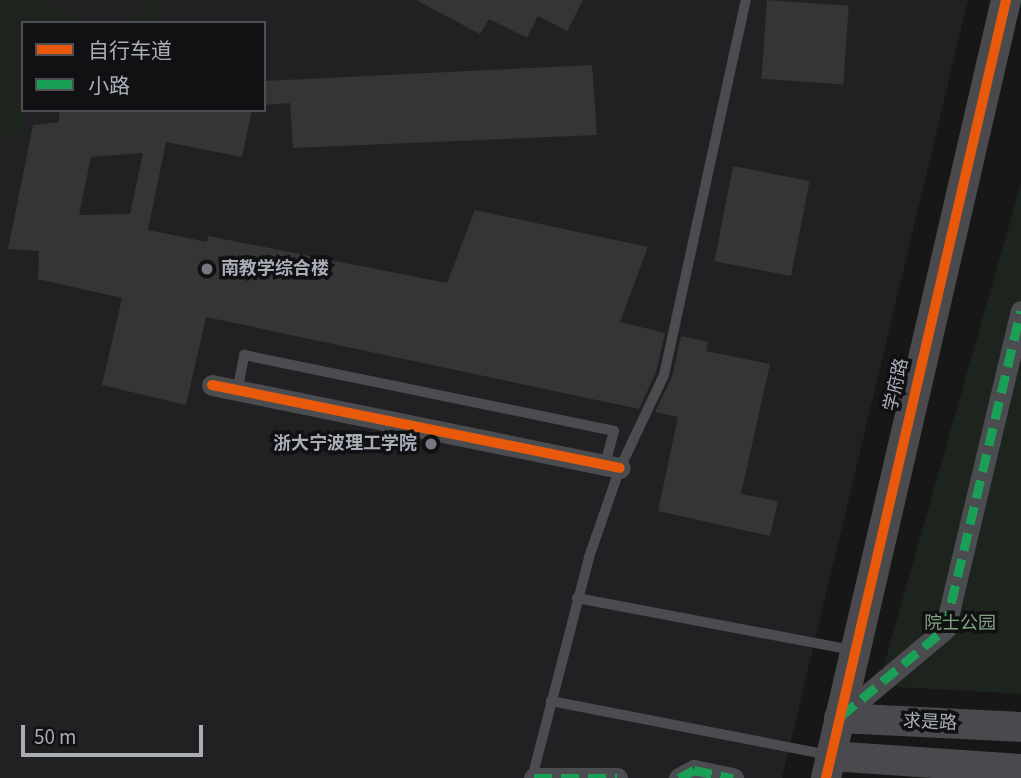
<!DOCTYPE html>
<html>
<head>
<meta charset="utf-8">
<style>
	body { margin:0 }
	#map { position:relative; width:1021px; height:778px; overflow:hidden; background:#171717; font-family:"Source Sans 3","Noto Sans SC",sans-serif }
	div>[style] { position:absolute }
	.built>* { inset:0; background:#212123 }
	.green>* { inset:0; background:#1d241e }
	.building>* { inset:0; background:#353536; transform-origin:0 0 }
	.lane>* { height:10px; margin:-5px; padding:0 5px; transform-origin:5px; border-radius:5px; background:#4b4c50 }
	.street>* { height:21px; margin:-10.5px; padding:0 10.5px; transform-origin:10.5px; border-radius:10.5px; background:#4b4c50 }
	.secondary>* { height:30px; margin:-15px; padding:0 15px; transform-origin:15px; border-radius:15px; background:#4a4a4e }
	.quiet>* { height:9px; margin-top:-4.5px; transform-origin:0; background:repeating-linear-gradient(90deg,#1a9f57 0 18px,transparent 0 27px) }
	.cycleway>* { height:10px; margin:-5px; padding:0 5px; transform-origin:5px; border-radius:5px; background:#e8590c }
	.dots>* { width:19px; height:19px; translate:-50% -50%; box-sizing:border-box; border:4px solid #111113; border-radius:50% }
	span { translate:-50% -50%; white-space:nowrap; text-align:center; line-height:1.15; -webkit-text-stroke:7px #111113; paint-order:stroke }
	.poi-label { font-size:18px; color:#a8adb8; font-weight:700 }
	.left { translate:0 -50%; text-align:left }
	.right { translate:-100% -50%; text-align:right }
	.street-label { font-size:18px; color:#a8adb8 }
	.park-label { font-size:18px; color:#7fa381 }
	.legend { position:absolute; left:21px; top:21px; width:245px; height:91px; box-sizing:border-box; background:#111113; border:2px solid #4d4f55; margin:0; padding:9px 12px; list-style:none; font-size:21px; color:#a8adb8 }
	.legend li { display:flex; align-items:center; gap:14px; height:35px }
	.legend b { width:35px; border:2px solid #4d4f55 }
	.scale { position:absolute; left:21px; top:725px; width:182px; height:32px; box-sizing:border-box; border:4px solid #a8adb8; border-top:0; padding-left:9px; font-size:21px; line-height:24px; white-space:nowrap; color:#a8adb8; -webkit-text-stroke:5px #111113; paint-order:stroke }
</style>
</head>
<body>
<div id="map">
	<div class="built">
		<div style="clip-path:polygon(evenodd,0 0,968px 0,782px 778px,0 778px,0 0,23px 23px,264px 23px,264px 110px,23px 110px,23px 23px)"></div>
	</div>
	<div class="green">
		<div style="clip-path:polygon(0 0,37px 0,93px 23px,23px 23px,25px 134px,0 141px)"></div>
		<div style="clip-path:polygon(151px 0,162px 0,157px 23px,126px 23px)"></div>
		<div style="clip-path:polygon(1021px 183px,1021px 694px,878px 686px)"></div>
	</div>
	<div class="building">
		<div style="clip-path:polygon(416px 0,583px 0,567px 31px,538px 16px,527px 38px,489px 19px,480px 34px)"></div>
		<div style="left:767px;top:0;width:82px;height:79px;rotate:4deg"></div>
		<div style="clip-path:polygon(592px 65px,597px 135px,293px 148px,290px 103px,264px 105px,264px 81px)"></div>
		<div style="clip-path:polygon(evenodd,59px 110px,252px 110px,242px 157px,166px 142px,148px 230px,207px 242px,208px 236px,447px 283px,475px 210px,648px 247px,620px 322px,665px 333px,656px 372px,639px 409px,206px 317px,186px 405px,102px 385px,122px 298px,38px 279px,39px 251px,8px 249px,33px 125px,59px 122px,59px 110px,143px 153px,130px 214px,79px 215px,91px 157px,143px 153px)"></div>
		<div style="left:733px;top:166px;width:78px;height:97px;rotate:11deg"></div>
		<div style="clip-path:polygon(681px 336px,708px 342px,706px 351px,770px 364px,741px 494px,778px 501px,770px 536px,658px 511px,678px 417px,655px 412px,672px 377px)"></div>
	</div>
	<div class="lane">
		<div style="left:244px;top:355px;width:378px;rotate:11.6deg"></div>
		<div style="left:614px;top:431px;width:31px;rotate:105deg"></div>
		<div style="left:606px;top:461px;width:375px;rotate:-168.6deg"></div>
		<div style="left:238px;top:387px;width:33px;rotate:-79deg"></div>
		<div style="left:577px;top:598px;width:281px;rotate:10.7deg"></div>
		<div style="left:551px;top:701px;width:282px;rotate:11deg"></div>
		<div style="left:532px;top:778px;width:228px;rotate:-75.5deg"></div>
		<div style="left:589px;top:557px;width:94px;rotate:-70.8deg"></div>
		<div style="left:620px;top:468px;width:103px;rotate:-64.7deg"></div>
		<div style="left:664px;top:375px;width:384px;rotate:-77.7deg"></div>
	</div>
	<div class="street">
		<div style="left:212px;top:385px;width:416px;rotate:11.5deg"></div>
		<div style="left:839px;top:718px;width:138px;rotate:-40deg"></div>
		<div style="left:945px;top:629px;width:327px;rotate:-76.6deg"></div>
		<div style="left:534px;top:778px;width:83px"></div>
		<div style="left:679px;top:778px;width:17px;rotate:-28deg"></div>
		<div style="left:694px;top:770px;width:40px;rotate:12deg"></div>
	</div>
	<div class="secondary">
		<div style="left:839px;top:718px;width:182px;rotate:2.8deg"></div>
		<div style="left:830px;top:756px;width:191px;rotate:3.9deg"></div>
		<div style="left:826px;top:778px;width:799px;rotate:-76.97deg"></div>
	</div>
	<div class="quiet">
		<div style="left:841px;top:716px;width:136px;rotate:-39.9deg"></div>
		<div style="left:945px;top:629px;width:327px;rotate:-76.6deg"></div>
		<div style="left:534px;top:778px;width:83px"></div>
		<div style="left:679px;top:778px;width:17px;rotate:-28deg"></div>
		<div style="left:694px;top:770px;width:40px;rotate:12deg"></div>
	</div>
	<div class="cycleway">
		<div style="left:212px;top:385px;width:416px;rotate:11.5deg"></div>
		<div style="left:826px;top:778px;width:799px;rotate:-76.97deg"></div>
	</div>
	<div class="dots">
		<div style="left:207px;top:269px;background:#757880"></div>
		<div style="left:431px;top:444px;background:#757880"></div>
	</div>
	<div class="poi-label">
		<span class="left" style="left:221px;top:269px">南教学综合楼</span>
		<span class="right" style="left:417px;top:444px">浙大宁波理工学院</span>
	</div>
	<div class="street-label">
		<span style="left:897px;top:385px;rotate:-77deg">学府路</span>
		<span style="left:930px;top:723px;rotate:3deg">求是路</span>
	</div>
	<div class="park-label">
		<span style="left:960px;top:624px">院士公园</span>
	</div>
	<ul class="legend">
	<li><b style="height:9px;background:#e8590c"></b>自行车道</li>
	<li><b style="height:9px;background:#1a9f57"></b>小路</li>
	</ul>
	<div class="scale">50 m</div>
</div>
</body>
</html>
